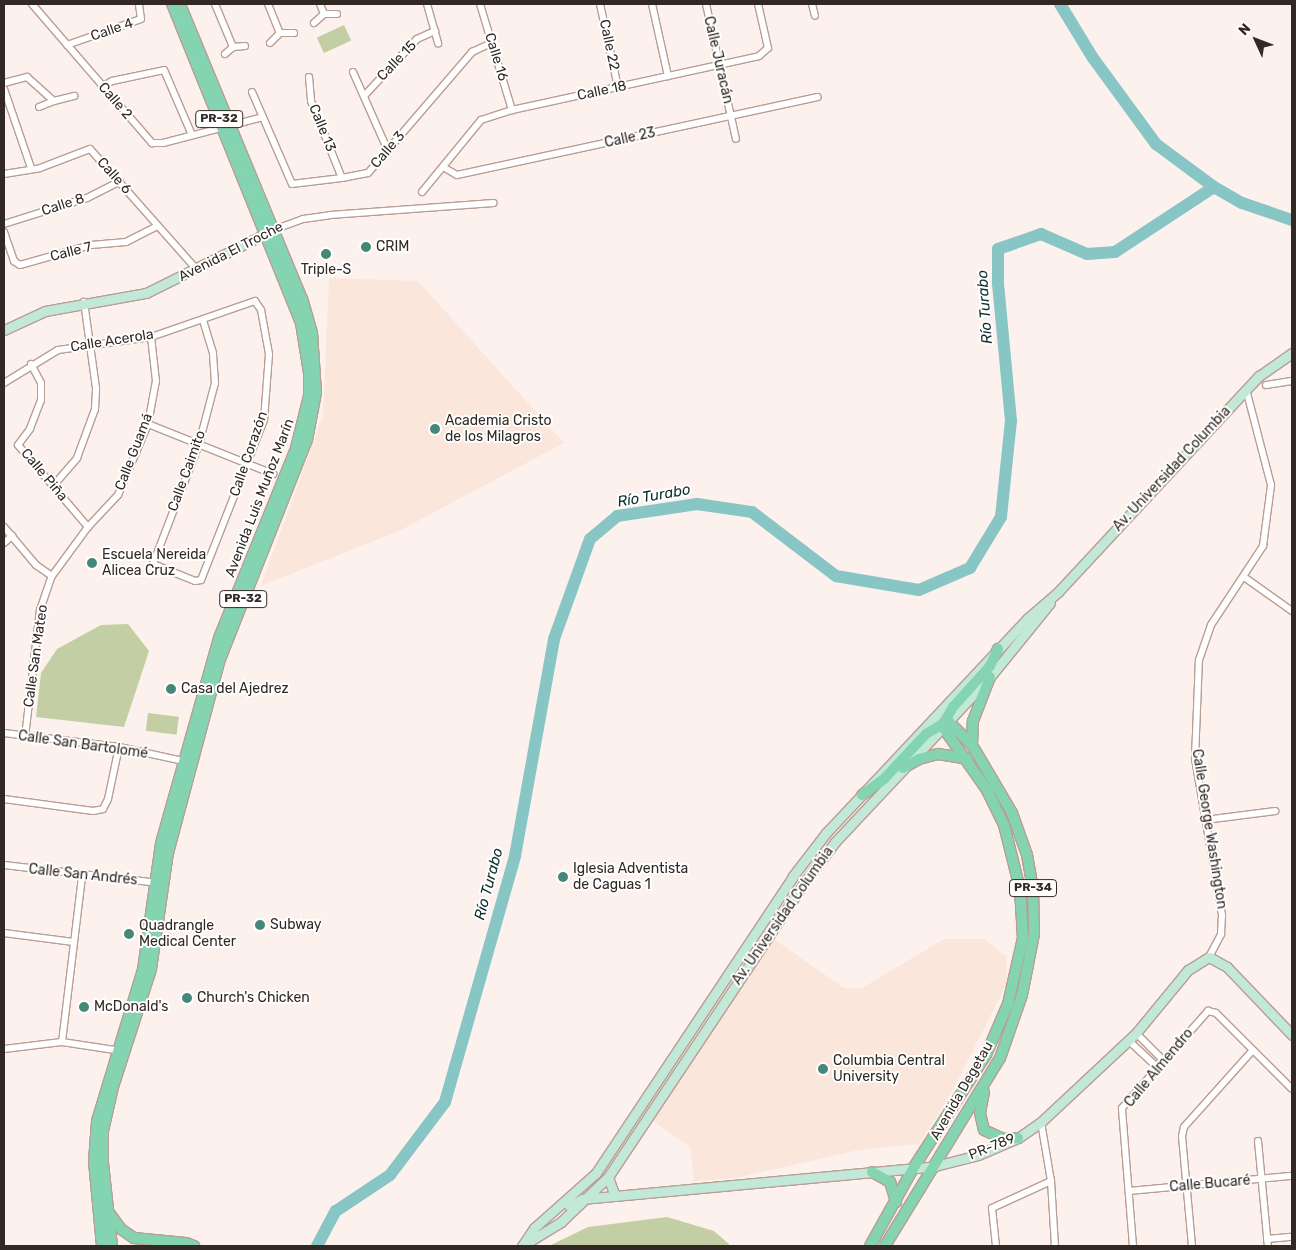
<!DOCTYPE html>
<html>
<head>
<meta charset="utf-8">
<style>
	body { margin:0 }
	#map { position:relative; width:1296px; height:1250px; overflow:hidden; background:#fdf1ed; font-family:Rubik,sans-serif }
	div>[style] { position:absolute }
	.built>* { inset:0; background:#fbe6dc }
	.green>* { inset:0; background:#c3cea4; transform-origin:0 0 }
	.river>* { height:12px; margin:-6px; padding:0 6px; transform-origin:6px; border-radius:6px; background:#88c6c6 }
	.roads { filter:drop-shadow(1px 0 #b89e93) drop-shadow(-1px 0 #b89e93) drop-shadow(0 1px #b89e93) drop-shadow(0 -1px #b89e93) }
	.street>* { height:6px; margin:-3px; padding:0 3px; transform-origin:3px; border-radius:3px; background:#fff }
	.secondary>* { height:9px; margin:-4.5px; padding:0 4.5px; transform-origin:4.5px; border-radius:4.5px; background:#c2e9d8 }
	.primary>* { height:10px; margin:-5px; padding:0 5px; transform-origin:5px; border-radius:5px; background:#85d4b1 }
	.dots>* { width:14px; height:14px; translate:-50% -50%; box-sizing:border-box; border:2px solid #fff; border-radius:50% }
	span { translate:-50% -50%; white-space:nowrap; text-align:center; line-height:1.15; -webkit-text-stroke:4px #fff; paint-order:stroke }
	.shield-label span { padding:1px 4px; background:#fff; border:1px solid; border-radius:4px; -webkit-text-stroke-width:0 }
	.shield-label { font-size:12px; color:#332924; font-weight:700 }
	.street-label { font-size:14px; color:#332924 }
	.poi-label { font-size:14px; color:#332924 }
	.left { translate:0 -50%; text-align:left }
	.water-label { font-size:15px; color:#0f2f2f; font-style:italic }
	.frame { position:absolute; inset:0; border:5px solid #332924; pointer-events:none }
	.north { position:absolute; left:1231px; top:15px; width:50px; height:50px; -webkit-text-stroke:4px #fff; paint-order:stroke; rotate:313deg; font-size:14px; font-weight:700; line-height:20px; text-align:center; color:#332924 }
	.north::after { content:''; display:block; margin:auto; width:18px; height:22px; background:#332924; clip-path:polygon(50% 0,100% 100%,50% 72%,0 100%) }
</style>
</head>
<body>
<div id="map">
	<div class="built">
		<div style="clip-path:polygon(329px 278px,418px 281px,564px 443px,399px 531px,261px 586px,323px 415px)"></div>
		<div style="clip-path:polygon(771px 937px,844px 988px,862px 988px,944px 939px,985px 939px,1007px 957px,1006px 985px,952px 1092px,919px 1144px,859px 1150px,735px 1178px,694px 1181px,690px 1147px,650px 1119px)"></div>
	</div>
	<div class="green">
		<div style="left:344px;top:25px;width:17px;height:30px;rotate:65deg"></div>
		<div style="clip-path:polygon(128px 624px,149px 651px,124px 727px,36px 717px,41px 673px,57px 649px,101px 625px)"></div>
		<div style="left:148px;top:713px;width:31px;height:18px;rotate:7deg"></div>
		<div style="clip-path:polygon(667px 1217px,714px 1231px,731px 1246px,549px 1246px,588px 1227px)"></div>
	</div>
	<div class="river">
		<div style="left:1060px;top:4px;width:63px;rotate:58.6deg"></div>
		<div style="left:1093px;top:58px;width:107px;rotate:53.8deg"></div>
		<div style="left:1156px;top:144px;width:72px;rotate:36.6deg"></div>
		<div style="left:1214px;top:187px;width:32px;rotate:30deg"></div>
		<div style="left:1242px;top:203px;width:53px;rotate:18.8deg"></div>
		<div style="left:317px;top:1246px;width:40px;rotate:-62deg"></div>
		<div style="left:336px;top:1211px;width:65px;rotate:-33.7deg"></div>
		<div style="left:390px;top:1175px;width:91px;rotate:-53deg"></div>
		<div style="left:445px;top:1102px;width:256px;rotate:-74.1deg"></div>
		<div style="left:515px;top:856px;width:220px;rotate:-79.8deg"></div>
		<div style="left:554px;top:639px;width:106px;rotate:-70.2deg"></div>
		<div style="left:590px;top:539px;width:35px;rotate:-40deg"></div>
		<div style="left:617px;top:516px;width:81px;rotate:-8.5deg"></div>
		<div style="left:697px;top:504px;width:56px;rotate:8.3deg"></div>
		<div style="left:752px;top:512px;width:106px;rotate:37.3deg"></div>
		<div style="left:836px;top:576px;width:84px;rotate:9.6deg"></div>
		<div style="left:919px;top:590px;width:56px;rotate:-23.3deg"></div>
		<div style="left:970px;top:568px;width:60px;rotate:-58.7deg"></div>
		<div style="left:1001px;top:517px;width:97px;rotate:-84.1deg"></div>
		<div style="left:1011px;top:421px;width:138px;rotate:-95.4deg"></div>
		<div style="left:998px;top:284px;width:35px;rotate:-90deg"></div>
		<div style="left:998px;top:249px;width:46px;rotate:-19.2deg"></div>
		<div style="left:1041px;top:234px;width:50px;rotate:23.5deg"></div>
		<div style="left:1087px;top:254px;width:28px;rotate:-4deg"></div>
		<div style="left:1115px;top:252px;width:118px;rotate:-33.3deg"></div>
	</div>
	<div class="roads">
		<div class="street">
			<div style="left:32px;top:4px;width:184px;rotate:49.2deg"></div>
			<div style="left:152px;top:143px;width:11px"></div>
			<div style="left:163px;top:143px;width:103px;rotate:-14.6deg"></div>
			<div style="left:215px;top:4px;width:47px;rotate:67.3deg"></div>
			<div style="left:268px;top:4px;width:31px;rotate:68deg"></div>
			<div style="left:320px;top:4px;width:11px;rotate:68deg"></div>
			<div style="left:427px;top:4px;width:41px;rotate:74.2deg"></div>
			<div style="left:480px;top:4px;width:111px;rotate:73.2deg"></div>
			<div style="left:600px;top:4px;width:85px;rotate:77.8deg"></div>
			<div style="left:652px;top:4px;width:74px;rotate:77.5deg"></div>
			<div style="left:706px;top:4px;width:138px;rotate:77.5deg"></div>
			<div style="left:812px;top:4px;width:12px;rotate:76deg"></div>
			<div style="left:314px;top:23px;width:13px;rotate:-42deg"></div>
			<div style="left:324px;top:14px;width:13px"></div>
			<div style="left:270px;top:43px;width:14px;rotate:-45deg"></div>
			<div style="left:280px;top:33px;width:14px"></div>
			<div style="left:67px;top:45px;width:78px;rotate:-19.4deg"></div>
			<div style="left:141px;top:19px;width:15px;rotate:-98deg"></div>
			<div style="left:225px;top:54px;width:11px;rotate:-41deg"></div>
			<div style="left:233px;top:47px;width:12px;rotate:-5deg"></div>
			<div style="left:353px;top:72px;width:86px;rotate:66.1deg"></div>
			<div style="left:309px;top:77px;width:24px;rotate:85deg"></div>
			<div style="left:311px;top:101px;width:83px;rotate:68.1deg"></div>
			<div style="left:4px;top:83px;width:24px;rotate:-15deg"></div>
			<div style="left:27px;top:77px;width:36px;rotate:42deg"></div>
			<div style="left:54px;top:101px;width:21px;rotate:-14deg"></div>
			<div style="left:102px;top:87px;width:12px;rotate:-31deg"></div>
			<div style="left:112px;top:81px;width:53px;rotate:-11.9deg"></div>
			<div style="left:164px;top:70px;width:71px;rotate:66.7deg"></div>
			<div style="left:4px;top:89px;width:83px;rotate:71.1deg"></div>
			<div style="left:252px;top:92px;width:100px;rotate:66.5deg"></div>
			<div style="left:292px;top:184px;width:50px;rotate:-6.8deg"></div>
			<div style="left:342px;top:178px;width:26px;rotate:-11deg"></div>
			<div style="left:368px;top:173px;width:160px;rotate:-49.3deg"></div>
			<div style="left:472px;top:52px;width:21px;rotate:-25deg"></div>
			<div style="left:364px;top:96px;width:78px;rotate:-47.1deg"></div>
			<div style="left:417px;top:39px;width:20px;rotate:-24deg"></div>
			<div style="left:39px;top:107px;width:16px;rotate:-22deg"></div>
			<div style="left:443px;top:167px;width:16px;rotate:30deg"></div>
			<div style="left:457px;top:175px;width:369px;rotate:-12.2deg"></div>
			<div style="left:4px;top:174px;width:36px;rotate:-9deg"></div>
			<div style="left:40px;top:168px;width:53px;rotate:-20.8deg"></div>
			<div style="left:90px;top:149px;width:162px;rotate:48.5deg"></div>
			<div style="left:422px;top:192px;width:93px;rotate:-50.7deg"></div>
			<div style="left:481px;top:120px;width:33px;rotate:-18deg"></div>
			<div style="left:512px;top:110px;width:253px;rotate:-12.3deg"></div>
			<div style="left:759px;top:56px;width:12px;rotate:-42deg"></div>
			<div style="left:768px;top:48px;width:45px;rotate:-102.8deg"></div>
			<div style="left:4px;top:224px;width:87px;rotate:-17.4deg"></div>
			<div style="left:87px;top:198px;width:37px;rotate:-27deg"></div>
			<div style="left:273px;top:230px;width:32px;rotate:-20deg"></div>
			<div style="left:303px;top:219px;width:27px;rotate:-8deg"></div>
			<div style="left:330px;top:215px;width:164px;rotate:-4.2deg"></div>
			<div style="left:4px;top:232px;width:31px;rotate:71deg"></div>
			<div style="left:14px;top:261px;width:7px;rotate:34deg"></div>
			<div style="left:20px;top:265px;width:74px;rotate:-15.7deg"></div>
			<div style="left:91px;top:245px;width:35px;rotate:-5deg"></div>
			<div style="left:126px;top:242px;width:35px;rotate:-27deg"></div>
			<div style="left:31px;top:364px;width:21px;rotate:62deg"></div>
			<div style="left:41px;top:383px;width:17px;rotate:90deg"></div>
			<div style="left:41px;top:400px;width:31px;rotate:111deg"></div>
			<div style="left:30px;top:429px;width:20px;rotate:127deg"></div>
			<div style="left:18px;top:445px;width:108px;rotate:49.5deg"></div>
			<div style="left:4px;top:383px;width:63px;rotate:-31.4deg"></div>
			<div style="left:58px;top:350px;width:94px;rotate:-8deg"></div>
			<div style="left:151px;top:337px;width:110px;rotate:-19.1deg"></div>
			<div style="left:255px;top:301px;width:11px;rotate:56deg"></div>
			<div style="left:261px;top:310px;width:45px;rotate:79.7deg"></div>
			<div style="left:269px;top:354px;width:66px;rotate:94.3deg"></div>
			<div style="left:264px;top:420px;width:172px;rotate:111.5deg"></div>
			<div style="left:201px;top:580px;width:6px;rotate:171deg"></div>
			<div style="left:195px;top:581px;width:45px;rotate:-158deg"></div>
			<div style="left:153px;top:564px;width:129px;rotate:-69deg"></div>
			<div style="left:199px;top:444px;width:63px;rotate:-75.3deg"></div>
			<div style="left:215px;top:383px;width:30px;rotate:-94deg"></div>
			<div style="left:213px;top:353px;width:34px;rotate:-107deg"></div>
			<div style="left:1266px;top:385px;width:26px;rotate:-9deg"></div>
			<div style="left:148px;top:424px;width:135px;rotate:21.8deg"></div>
			<div style="left:53px;top:486px;width:37px;rotate:-49deg"></div>
			<div style="left:77px;top:458px;width:52px;rotate:-69.8deg"></div>
			<div style="left:95px;top:409px;width:21px;rotate:-87deg"></div>
			<div style="left:96px;top:388px;width:87px;rotate:-97.9deg"></div>
			<div style="left:4px;top:527px;width:50px;rotate:49.9deg"></div>
			<div style="left:36px;top:565px;width:19px;rotate:35deg"></div>
			<div style="left:4px;top:543px;width:11px;rotate:-41deg"></div>
			<div style="left:1244px;top:577px;width:59px;rotate:35.3deg"></div>
			<div style="left:4px;top:733px;width:116px;rotate:6.9deg"></div>
			<div style="left:119px;top:747px;width:71px;rotate:12.3deg"></div>
			<div style="left:25px;top:737px;width:128px;rotate:-83.3deg"></div>
			<div style="left:40px;top:610px;width:36px;rotate:-71deg"></div>
			<div style="left:52px;top:576px;width:61px;rotate:-53.7deg"></div>
			<div style="left:88px;top:527px;width:44px;rotate:-46.8deg"></div>
			<div style="left:118px;top:495px;width:77px;rotate:-67.1deg"></div>
			<div style="left:148px;top:424px;width:44px;rotate:-79.5deg"></div>
			<div style="left:156px;top:381px;width:44px;rotate:-96.5deg"></div>
			<div style="left:4px;top:799px;width:90px;rotate:7.7deg"></div>
			<div style="left:93px;top:811px;width:10px;rotate:-11deg"></div>
			<div style="left:103px;top:809px;width:11px;rotate:-63deg"></div>
			<div style="left:108px;top:799px;width:53px;rotate:-78.1deg"></div>
			<div style="left:1205px;top:820px;width:71px;rotate:-7.3deg"></div>
			<div style="left:4px;top:865px;width:156px;rotate:6.6deg"></div>
			<div style="left:4px;top:933px;width:70px;rotate:7.4deg"></div>
			<div style="left:1209px;top:957px;width:26px;rotate:-62deg"></div>
			<div style="left:1221px;top:934px;width:19px;rotate:-87deg"></div>
			<div style="left:1222px;top:915px;width:159px;rotate:-99.8deg"></div>
			<div style="left:1195px;top:758px;width:98px;rotate:-87.7deg"></div>
			<div style="left:1199px;top:660px;width:37px;rotate:-71deg"></div>
			<div style="left:1211px;top:625px;width:95px;rotate:-56.6deg"></div>
			<div style="left:1263px;top:546px;width:62px;rotate:-82.5deg"></div>
			<div style="left:1271px;top:485px;width:99px;rotate:-104.6deg"></div>
			<div style="left:1136px;top:1033px;width:38px;rotate:45deg"></div>
			<div style="left:1128px;top:1040px;width:40px;rotate:43deg"></div>
			<div style="left:62px;top:1042px;width:167px;rotate:-83.1deg"></div>
			<div style="left:4px;top:1049px;width:58px;rotate:-6.9deg"></div>
			<div style="left:62px;top:1042px;width:60px;rotate:8.7deg"></div>
			<div style="left:1041px;top:1122px;width:60px;rotate:80.4deg"></div>
			<div style="left:1051px;top:1181px;width:65px;rotate:86.5deg"></div>
			<div style="left:1258px;top:1141px;width:105px;rotate:84.6deg"></div>
			<div style="left:1129px;top:1191px;width:164px;rotate:-5.3deg"></div>
			<div style="left:1267px;top:1239px;width:25px;rotate:-5deg"></div>
			<div style="left:996px;top:1246px;width:38px;rotate:-96deg"></div>
			<div style="left:992px;top:1208px;width:65px;rotate:-24.6deg"></div>
			<div style="left:1133px;top:1246px;width:138px;rotate:-94.6deg"></div>
			<div style="left:1122px;top:1108px;width:130px;rotate:-48.4deg"></div>
			<div style="left:1208px;top:1011px;width:8px;rotate:14deg"></div>
			<div style="left:1216px;top:1013px;width:107px;rotate:45deg"></div>
			<div style="left:1192px;top:1246px;width:110px;rotate:-95.2deg"></div>
			<div style="left:1182px;top:1136px;width:9px;rotate:-77deg"></div>
			<div style="left:1184px;top:1127px;width:103px;rotate:-48.1deg"></div>
		</div>
		<div class="secondary">
			<div style="left:4px;top:330px;width:45px;rotate:-24.9deg"></div>
			<div style="left:45px;top:311px;width:103px;rotate:-10.1deg"></div>
			<div style="left:146px;top:293px;width:140px;rotate:-26.4deg"></div>
			<div style="left:608px;top:1177px;width:20px;rotate:70deg"></div>
			<div style="left:569px;top:1206px;width:15px;rotate:-28deg"></div>
			<div style="left:582px;top:1199px;width:355px;rotate:-5.3deg"></div>
			<div style="left:935px;top:1166px;width:44px;rotate:-14.3deg"></div>
			<div style="left:978px;top:1155px;width:43px;rotate:-23deg"></div>
			<div style="left:1018px;top:1138px;width:28px;rotate:-35deg"></div>
			<div style="left:1041px;top:1122px;width:130px;rotate:-43.1deg"></div>
			<div style="left:1136px;top:1033px;width:82px;rotate:-50.5deg"></div>
			<div style="left:1188px;top:970px;width:25px;rotate:-32deg"></div>
			<div style="left:1209px;top:957px;width:21px;rotate:29deg"></div>
			<div style="left:1227px;top:967px;width:94px;rotate:46.3deg"></div>
			<div style="left:522px;top:1246px;width:22px;rotate:-56deg"></div>
			<div style="left:534px;top:1228px;width:83px;rotate:-41.6deg"></div>
			<div style="left:596px;top:1173px;width:356px;rotate:-56.4deg"></div>
			<div style="left:793px;top:876px;width:54px;rotate:-52.5deg"></div>
			<div style="left:826px;top:833px;width:295px;rotate:-46.8deg"></div>
			<div style="left:1028px;top:618px;width:40px;rotate:-41deg"></div>
			<div style="left:1058px;top:592px;width:295px;rotate:-47.1deg"></div>
			<div style="left:1259px;top:376px;width:40px;rotate:-34.9deg"></div>
			<div style="left:522px;top:1246px;width:46px;rotate:-31.6deg"></div>
			<div style="left:561px;top:1222px;width:65px;rotate:-43.8deg"></div>
			<div style="left:608px;top:1177px;width:353px;rotate:-56.3deg"></div>
			<div style="left:804px;top:883px;width:51px;rotate:-52.9deg"></div>
			<div style="left:835px;top:842px;width:226px;rotate:-46.8deg"></div>
			<div style="left:990px;top:677px;width:95px;rotate:-51deg"></div>
		</div>
		<div class="primary">
			<div style="left:972px;top:745px;width:24px;rotate:-88deg"></div>
			<div style="left:973px;top:721px;width:47px;rotate:-68.9deg"></div>
			<div style="left:903px;top:768px;width:18px;rotate:-29deg"></div>
			<div style="left:919px;top:759px;width:20px;rotate:-15deg"></div>
			<div style="left:938px;top:754px;width:30px;rotate:9deg"></div>
			<div style="left:862px;top:795px;width:27px;rotate:-36deg"></div>
			<div style="left:884px;top:779px;width:62px;rotate:-47deg"></div>
			<div style="left:926px;top:734px;width:26px;rotate:-31deg"></div>
			<div style="left:948px;top:721px;width:34px;rotate:45deg"></div>
			<div style="left:972px;top:745px;width:79px;rotate:59.5deg"></div>
			<div style="left:1012px;top:813px;width:45px;rotate:70.3deg"></div>
			<div style="left:1027px;top:855px;width:35px;rotate:80deg"></div>
			<div style="left:1033px;top:889px;width:45px;rotate:88.7deg"></div>
			<div style="left:1034px;top:934px;width:62px;rotate:101.1deg"></div>
			<div style="left:1022px;top:995px;width:67px;rotate:109.2deg"></div>
			<div style="left:1000px;top:1058px;width:220px;rotate:121.5deg"></div>
			<div style="left:984px;top:1092px;width:21px;rotate:101deg"></div>
			<div style="left:980px;top:1113px;width:17px;rotate:77deg"></div>
			<div style="left:984px;top:1130px;width:21px;rotate:25deg"></div>
			<div style="left:1003px;top:1139px;width:15px;rotate:-4deg"></div>
			<div style="left:872px;top:1172px;width:21px;rotate:29deg"></div>
			<div style="left:890px;top:1182px;width:21px;rotate:73deg"></div>
			<div style="left:110px;top:1214px;width:19px;rotate:54deg"></div>
			<div style="left:121px;top:1229px;width:16px;rotate:35deg"></div>
			<div style="left:134px;top:1238px;width:52px;rotate:5.5deg"></div>
			<div style="left:186px;top:1243px;width:9px;rotate:21deg"></div>
			<div style="left:102px;top:1246px;width:84px;rotate:-95.4deg"></div>
			<div style="left:94px;top:1162px;width:41px;rotate:-85.8deg"></div>
			<div style="left:97px;top:1121px;width:158px;rotate:-73.1deg"></div>
			<div style="left:143px;top:970px;width:128px;rotate:-81.9deg"></div>
			<div style="left:161px;top:843px;width:213px;rotate:-74.2deg"></div>
			<div style="left:219px;top:638px;width:205px;rotate:-67.9deg"></div>
			<div style="left:296px;top:448px;width:54px;rotate:-76deg"></div>
			<div style="left:309px;top:396px;width:23px;rotate:-90deg"></div>
			<div style="left:309px;top:373px;width:51px;rotate:-99.1deg"></div>
			<div style="left:301px;top:323px;width:344px;rotate:-112deg"></div>
			<div style="left:112px;top:1246px;width:83px;rotate:-96.2deg"></div>
			<div style="left:103px;top:1163px;width:32px;rotate:-90deg"></div>
			<div style="left:103px;top:1131px;width:45px;rotate:-77.2deg"></div>
			<div style="left:113px;top:1087px;width:124px;rotate:-72.1deg"></div>
			<div style="left:151px;top:969px;width:117px;rotate:-81.7deg"></div>
			<div style="left:168px;top:853px;width:198px;rotate:-75deg"></div>
			<div style="left:219px;top:662px;width:239px;rotate:-68.4deg"></div>
			<div style="left:307px;top:440px;width:48px;rotate:-79.2deg"></div>
			<div style="left:316px;top:393px;width:60px;rotate:-93.8deg"></div>
			<div style="left:312px;top:333px;width:35px;rotate:-106deg"></div>
			<div style="left:302px;top:299px;width:319px;rotate:-112.5deg"></div>
			<div style="left:870px;top:1246px;width:90px;rotate:-60.9deg"></div>
			<div style="left:914px;top:1167px;width:133px;rotate:-57.3deg"></div>
			<div style="left:986px;top:1055px;width:56px;rotate:-66.7deg"></div>
			<div style="left:1008px;top:1004px;width:68px;rotate:-77.2deg"></div>
			<div style="left:1023px;top:938px;width:49px;rotate:-93.5deg"></div>
			<div style="left:1020px;top:889px;width:66px;rotate:-104deg"></div>
			<div style="left:1004px;top:825px;width:39px;rotate:-116deg"></div>
			<div style="left:987px;top:790px;width:78px;rotate:-125.1deg"></div>
			<div style="left:942px;top:726px;width:22px;rotate:-60deg"></div>
			<div style="left:953px;top:707px;width:55px;rotate:-47.9deg"></div>
			<div style="left:990px;top:666px;width:19px;rotate:-65deg"></div>
		</div>
	</div>
	<div class="dots">
		<div style="left:366px;top:247px;background:#458778"></div>
		<div style="left:326px;top:254px;background:#458778"></div>
		<div style="left:435px;top:429px;background:#458778"></div>
		<div style="left:92px;top:563px;background:#458778"></div>
		<div style="left:171px;top:689px;background:#458778"></div>
		<div style="left:563px;top:877px;background:#458778"></div>
		<div style="left:260px;top:925px;background:#458778"></div>
		<div style="left:129px;top:934px;background:#458778"></div>
		<div style="left:187px;top:998px;background:#458778"></div>
		<div style="left:84px;top:1007px;background:#458778"></div>
		<div style="left:823px;top:1069px;background:#458778"></div>
	</div>
	<div class="shield-label">
		<span style="left:219px;top:119px">PR-32</span>
		<span style="left:243px;top:599px">PR-32</span>
		<span style="left:1033px;top:888px">PR-34</span>
	</div>
	<div class="street-label">
		<span style="left:112px;top:30px;rotate:-19deg">Calle 4</span>
		<span style="left:609px;top:45px;rotate:78deg">Calle 22</span>
		<span style="left:496px;top:57px;rotate:73deg">Calle 16</span>
		<span style="left:718px;top:60px;rotate:77deg">Calle Juracán</span>
		<span style="left:397px;top:61px;rotate:-46deg">Calle 15</span>
		<span style="left:602px;top:91px;rotate:-12deg">Calle 18</span>
		<span style="left:115px;top:101px;rotate:49deg">Calle 2</span>
		<span style="left:322px;top:128px;rotate:68deg">Calle 13</span>
		<span style="left:630px;top:138px;rotate:-12deg">Calle 23</span>
		<span style="left:388px;top:150px;rotate:-49deg">Calle 3</span>
		<span style="left:114px;top:176px;rotate:48deg">Calle 6</span>
		<span style="left:63px;top:205px;rotate:-18deg">Calle 8</span>
		<span style="left:71px;top:252px;rotate:-14deg">Calle 7</span>
		<span style="left:231px;top:252px;rotate:-27deg">Avenida El Troche</span>
		<span style="left:112px;top:341px;rotate:-9deg">Calle Acerola</span>
		<span style="left:134px;top:452px;rotate:-69deg">Calle Guamá</span>
		<span style="left:249px;top:454px;rotate:-71deg">Calle Corazón</span>
		<span style="left:1172px;top:469px;rotate:-47deg">Av. Universidad Columbia</span>
		<span style="left:187px;top:471px;rotate:-70deg">Calle Caimito</span>
		<span style="left:44px;top:475px;rotate:50deg">Calle Piña</span>
		<span style="left:260px;top:498px;rotate:-69deg">Avenida Luis Muñoz Marín</span>
		<span style="left:36px;top:656px;rotate:-82deg">Calle San Mateo</span>
		<span style="left:83px;top:745px;rotate:8deg">Calle San Bartolomé</span>
		<span style="left:1209px;top:829px;rotate:81deg">Calle George Washington</span>
		<span style="left:83px;top:875px;rotate:6deg">Calle San Andrés</span>
		<span style="left:783px;top:916px;rotate:-55deg">Av. Universidad Columbia</span>
		<span style="left:1159px;top:1068px;rotate:-50deg">Calle Almendro</span>
		<span style="left:962px;top:1091px;rotate:-60deg">Avenida Degetau</span>
		<span style="left:992px;top:1147px;rotate:-22deg">PR-789</span>
		<span style="left:1210px;top:1184px;rotate:-5deg">Calle Bucaré</span>
	</div>
	<div class="poi-label">
		<span class="left" style="left:376px;top:247px">CRIM</span>
		<span style="left:326px;top:270px">Triple-S</span>
		<span class="left" style="left:445px;top:429px">Academia Cristo<br>de los Milagros</span>
		<span class="left" style="left:102px;top:563px">Escuela Nereida<br>Alicea Cruz</span>
		<span class="left" style="left:181px;top:689px">Casa del Ajedrez</span>
		<span class="left" style="left:573px;top:877px">Iglesia Adventista<br>de Caguas 1</span>
		<span class="left" style="left:270px;top:925px">Subway</span>
		<span class="left" style="left:139px;top:934px">Quadrangle<br>Medical Center</span>
		<span class="left" style="left:197px;top:998px">Church's Chicken</span>
		<span class="left" style="left:94px;top:1007px">McDonald's</span>
		<span class="left" style="left:833px;top:1069px">Columbia Central<br>University</span>
	</div>
	<div class="water-label">
		<span style="left:985px;top:307px;rotate:-94deg">Río Turabo</span>
		<span style="left:654px;top:496px;rotate:-10deg">Río Turabo</span>
		<span style="left:489px;top:884px;rotate:-75deg">Río Turabo</span>
	</div>
	<div class="frame"></div>
	<div class="north">N</div>
</div>
</body>
</html>
